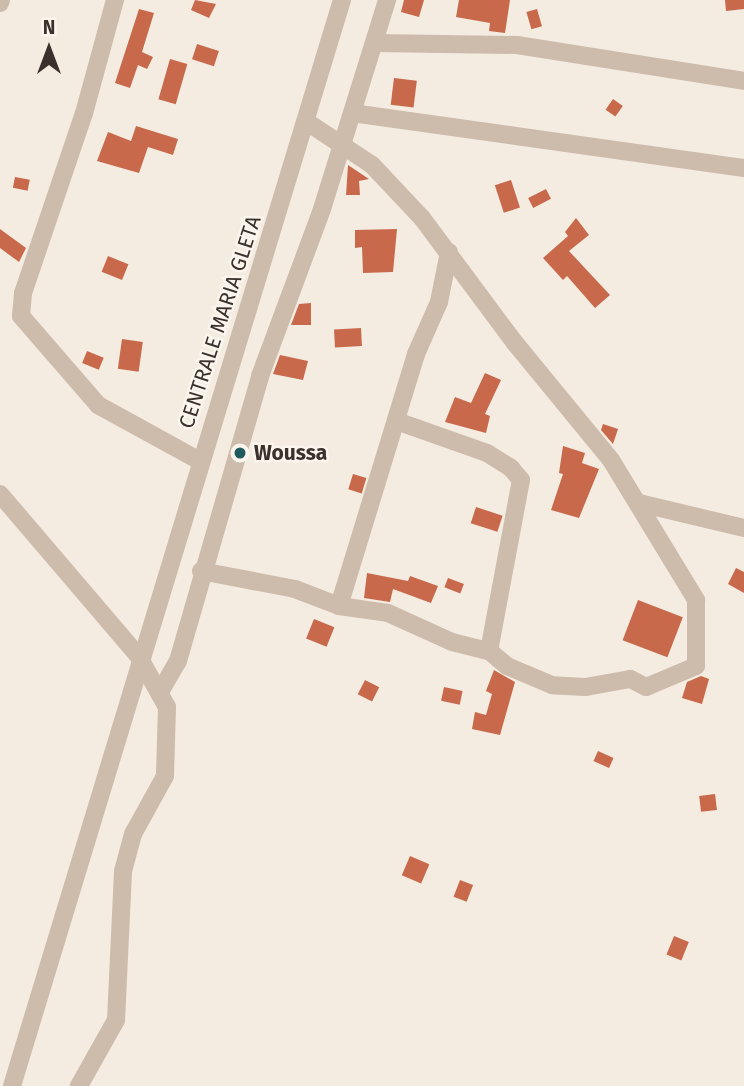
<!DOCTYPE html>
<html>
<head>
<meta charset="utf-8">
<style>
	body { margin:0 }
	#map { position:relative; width:744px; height:1086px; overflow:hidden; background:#f4ebe1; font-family:"Fira Sans",sans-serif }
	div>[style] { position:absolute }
	.building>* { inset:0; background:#c8694b; transform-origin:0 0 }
	.minor>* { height:18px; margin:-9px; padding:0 9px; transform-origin:9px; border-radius:9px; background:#cdbbac }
	.dots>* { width:19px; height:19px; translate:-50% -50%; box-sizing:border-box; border:4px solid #fbf5ee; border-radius:50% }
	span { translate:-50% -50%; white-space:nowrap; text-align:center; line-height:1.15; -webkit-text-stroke:5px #fbf5ee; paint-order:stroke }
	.street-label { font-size:21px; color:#3b302b }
	.poi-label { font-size:21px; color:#3b302b; font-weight:700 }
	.left { translate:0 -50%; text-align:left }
	.north { position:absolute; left:14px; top:14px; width:70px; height:70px; -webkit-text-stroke:5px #fbf5ee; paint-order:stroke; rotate:0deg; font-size:19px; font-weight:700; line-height:28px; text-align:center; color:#3b302b }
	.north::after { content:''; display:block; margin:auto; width:24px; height:32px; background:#3b302b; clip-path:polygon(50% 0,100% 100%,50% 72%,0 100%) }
</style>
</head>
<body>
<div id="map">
	<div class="building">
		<div style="clip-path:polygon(195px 0,216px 4px,209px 18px,191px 10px)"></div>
		<div style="clip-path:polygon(404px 0,424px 0,419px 17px,401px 12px)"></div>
		<div style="clip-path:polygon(459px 0,510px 0,505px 33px,489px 31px,490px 23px,456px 17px)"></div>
		<div style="clip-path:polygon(725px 0,744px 0,744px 9px,726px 11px)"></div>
		<div style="clip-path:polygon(139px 9px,154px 13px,142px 52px,153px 57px,147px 69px,138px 65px,130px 88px,115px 83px)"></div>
		<div style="left:537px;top:9px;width:18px;height:11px;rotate:74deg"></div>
		<div style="left:197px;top:44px;width:23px;height:16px;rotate:18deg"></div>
		<div style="left:170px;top:59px;width:18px;height:42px;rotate:16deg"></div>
		<div style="left:394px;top:78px;width:23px;height:27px;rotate:7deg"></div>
		<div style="left:613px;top:99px;width:12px;height:13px;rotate:35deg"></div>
		<div style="clip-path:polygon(136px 126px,178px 139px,173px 155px,148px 147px,139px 173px,97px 161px,108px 132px,131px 141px)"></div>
		<div style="clip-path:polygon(348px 165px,369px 179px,359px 181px,360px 195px,346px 195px)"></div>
		<div style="left:15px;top:177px;width:15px;height:11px;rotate:11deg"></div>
		<div style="left:511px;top:180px;width:29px;height:17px;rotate:72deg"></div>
		<div style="left:546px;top:189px;width:11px;height:20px;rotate:63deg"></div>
		<div style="clip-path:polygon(576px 218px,589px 235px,569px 251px,610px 295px,595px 308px,567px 276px,563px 280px,543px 258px,568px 236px,565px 232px)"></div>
		<div style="clip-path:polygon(0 229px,26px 248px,19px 262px,0 248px)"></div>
		<div style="clip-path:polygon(397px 229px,393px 272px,363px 273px,362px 247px,355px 248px,355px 230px)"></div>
		<div style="left:108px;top:256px;width:22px;height:17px;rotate:22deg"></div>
		<div style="clip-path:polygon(311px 303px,311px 325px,291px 325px,299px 304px)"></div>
		<div style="left:361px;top:328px;width:18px;height:27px;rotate:87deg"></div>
		<div style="left:122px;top:339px;width:21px;height:30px;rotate:8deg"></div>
		<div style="left:87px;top:351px;width:18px;height:13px;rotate:22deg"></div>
		<div style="clip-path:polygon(280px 355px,308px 361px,303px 380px,273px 374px)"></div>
		<div style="clip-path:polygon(485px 373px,501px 380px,485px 414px,490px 416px,486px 433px,445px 422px,455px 397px,471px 403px)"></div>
		<div style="clip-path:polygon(603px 424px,618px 429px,613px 444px,601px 430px)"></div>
		<div style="clip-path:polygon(563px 446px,585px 453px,582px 463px,599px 469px,579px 518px,551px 510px,563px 474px,559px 473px)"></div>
		<div style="left:353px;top:474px;width:14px;height:16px;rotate:17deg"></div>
		<div style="left:476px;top:507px;width:28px;height:17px;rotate:18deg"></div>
		<div style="clip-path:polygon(736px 568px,744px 572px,744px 593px,728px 584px)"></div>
		<div style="clip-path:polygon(367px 573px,408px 581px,410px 576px,438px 586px,431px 603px,393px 589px,390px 602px,364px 598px)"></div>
		<div style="left:448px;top:578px;width:17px;height:10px;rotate:21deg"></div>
		<div style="left:638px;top:600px;width:48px;height:43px;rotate:21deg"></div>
		<div style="left:314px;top:619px;width:22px;height:21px;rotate:22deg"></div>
		<div style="clip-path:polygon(494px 670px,515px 682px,500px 735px,472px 729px,475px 712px,486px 715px,492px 694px,486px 691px)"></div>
		<div style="clip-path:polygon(701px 676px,709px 679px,702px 704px,682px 698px,687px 682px)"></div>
		<div style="left:365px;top:680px;width:16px;height:16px;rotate:27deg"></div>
		<div style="left:444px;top:687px;width:19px;height:14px;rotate:12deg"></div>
		<div style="left:598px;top:751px;width:17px;height:11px;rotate:24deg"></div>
		<div style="left:715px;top:794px;width:16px;height:16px;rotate:83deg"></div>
		<div style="left:410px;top:856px;width:21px;height:21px;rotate:23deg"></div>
		<div style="left:460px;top:880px;width:14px;height:18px;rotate:21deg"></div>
		<div style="left:674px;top:936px;width:16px;height:20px;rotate:22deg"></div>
	</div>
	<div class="minor">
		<div style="left:115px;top:0;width:117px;rotate:105.3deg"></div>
		<div style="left:84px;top:113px;width:190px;rotate:108.7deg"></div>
		<div style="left:23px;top:293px;width:23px;rotate:95deg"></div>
		<div style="left:21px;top:316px;width:118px;rotate:49.1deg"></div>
		<div style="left:98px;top:405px;width:116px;rotate:28.8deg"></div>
		<div style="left:0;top:3px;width:3px;rotate:-72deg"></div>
		<div style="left:375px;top:43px;width:142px;rotate:0.8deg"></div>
		<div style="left:517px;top:45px;width:230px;rotate:9deg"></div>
		<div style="left:352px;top:113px;width:396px;rotate:8deg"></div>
		<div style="left:307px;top:122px;width:78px;rotate:33.5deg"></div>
		<div style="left:372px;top:165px;width:73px;rotate:46.7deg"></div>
		<div style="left:422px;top:218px;width:156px;rotate:53.4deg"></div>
		<div style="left:515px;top:343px;width:151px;rotate:50.6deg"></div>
		<div style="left:611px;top:460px;width:164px;rotate:58.7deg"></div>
		<div style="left:696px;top:600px;width:66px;rotate:90deg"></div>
		<div style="left:696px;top:666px;width:54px;rotate:157.2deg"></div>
		<div style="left:646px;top:687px;width:18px;rotate:-153deg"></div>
		<div style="left:630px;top:679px;width:46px;rotate:169.9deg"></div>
		<div style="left:585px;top:687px;width:33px;rotate:-177deg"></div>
		<div style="left:552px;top:685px;width:49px;rotate:-157.1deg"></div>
		<div style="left:507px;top:666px;width:23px;rotate:-140deg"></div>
		<div style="left:0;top:494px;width:214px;rotate:49.5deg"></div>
		<div style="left:139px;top:657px;width:57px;rotate:60.8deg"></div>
		<div style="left:167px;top:707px;width:69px;rotate:91.7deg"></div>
		<div style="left:165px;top:776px;width:66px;rotate:118.9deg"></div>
		<div style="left:133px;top:834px;width:39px;rotate:105deg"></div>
		<div style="left:123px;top:872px;width:148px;rotate:92.7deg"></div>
		<div style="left:116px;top:1020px;width:76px;rotate:119.3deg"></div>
		<div style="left:639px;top:503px;width:108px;rotate:13.4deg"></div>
		<div style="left:201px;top:571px;width:96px;rotate:10.8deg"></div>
		<div style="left:295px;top:589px;width:47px;rotate:21.1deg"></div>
		<div style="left:339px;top:606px;width:49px;rotate:8.1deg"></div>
		<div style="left:388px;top:613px;width:70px;rotate:24.4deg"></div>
		<div style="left:452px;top:642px;width:38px;rotate:14deg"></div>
		<div style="left:489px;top:651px;width:174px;rotate:-79.4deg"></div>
		<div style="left:521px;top:480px;width:16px;rotate:-130deg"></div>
		<div style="left:511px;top:468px;width:28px;rotate:-148deg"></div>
		<div style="left:487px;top:453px;width:93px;rotate:-160.6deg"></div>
		<div style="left:339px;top:606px;width:264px;rotate:-73deg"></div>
		<div style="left:416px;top:354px;width:57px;rotate:-66.1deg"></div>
		<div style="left:439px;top:302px;width:51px;rotate:-78.7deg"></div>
		<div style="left:160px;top:692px;width:36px;rotate:-60deg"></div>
		<div style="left:178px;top:661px;width:297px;rotate:-73.9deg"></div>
		<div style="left:260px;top:376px;width:178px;rotate:-69.6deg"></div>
		<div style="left:322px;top:209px;width:219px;rotate:-72.7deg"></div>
		<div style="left:12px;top:1086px;width:1135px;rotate:-73.1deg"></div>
	</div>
	<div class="dots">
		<div style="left:240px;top:453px;background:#1f5a5e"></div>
	</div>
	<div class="street-label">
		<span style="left:220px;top:322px;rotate:-72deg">CENTRALE MARIA GLETA</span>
	</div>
	<div class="poi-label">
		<span class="left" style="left:254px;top:453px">Woussa</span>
	</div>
	<div class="north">N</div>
</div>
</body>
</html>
